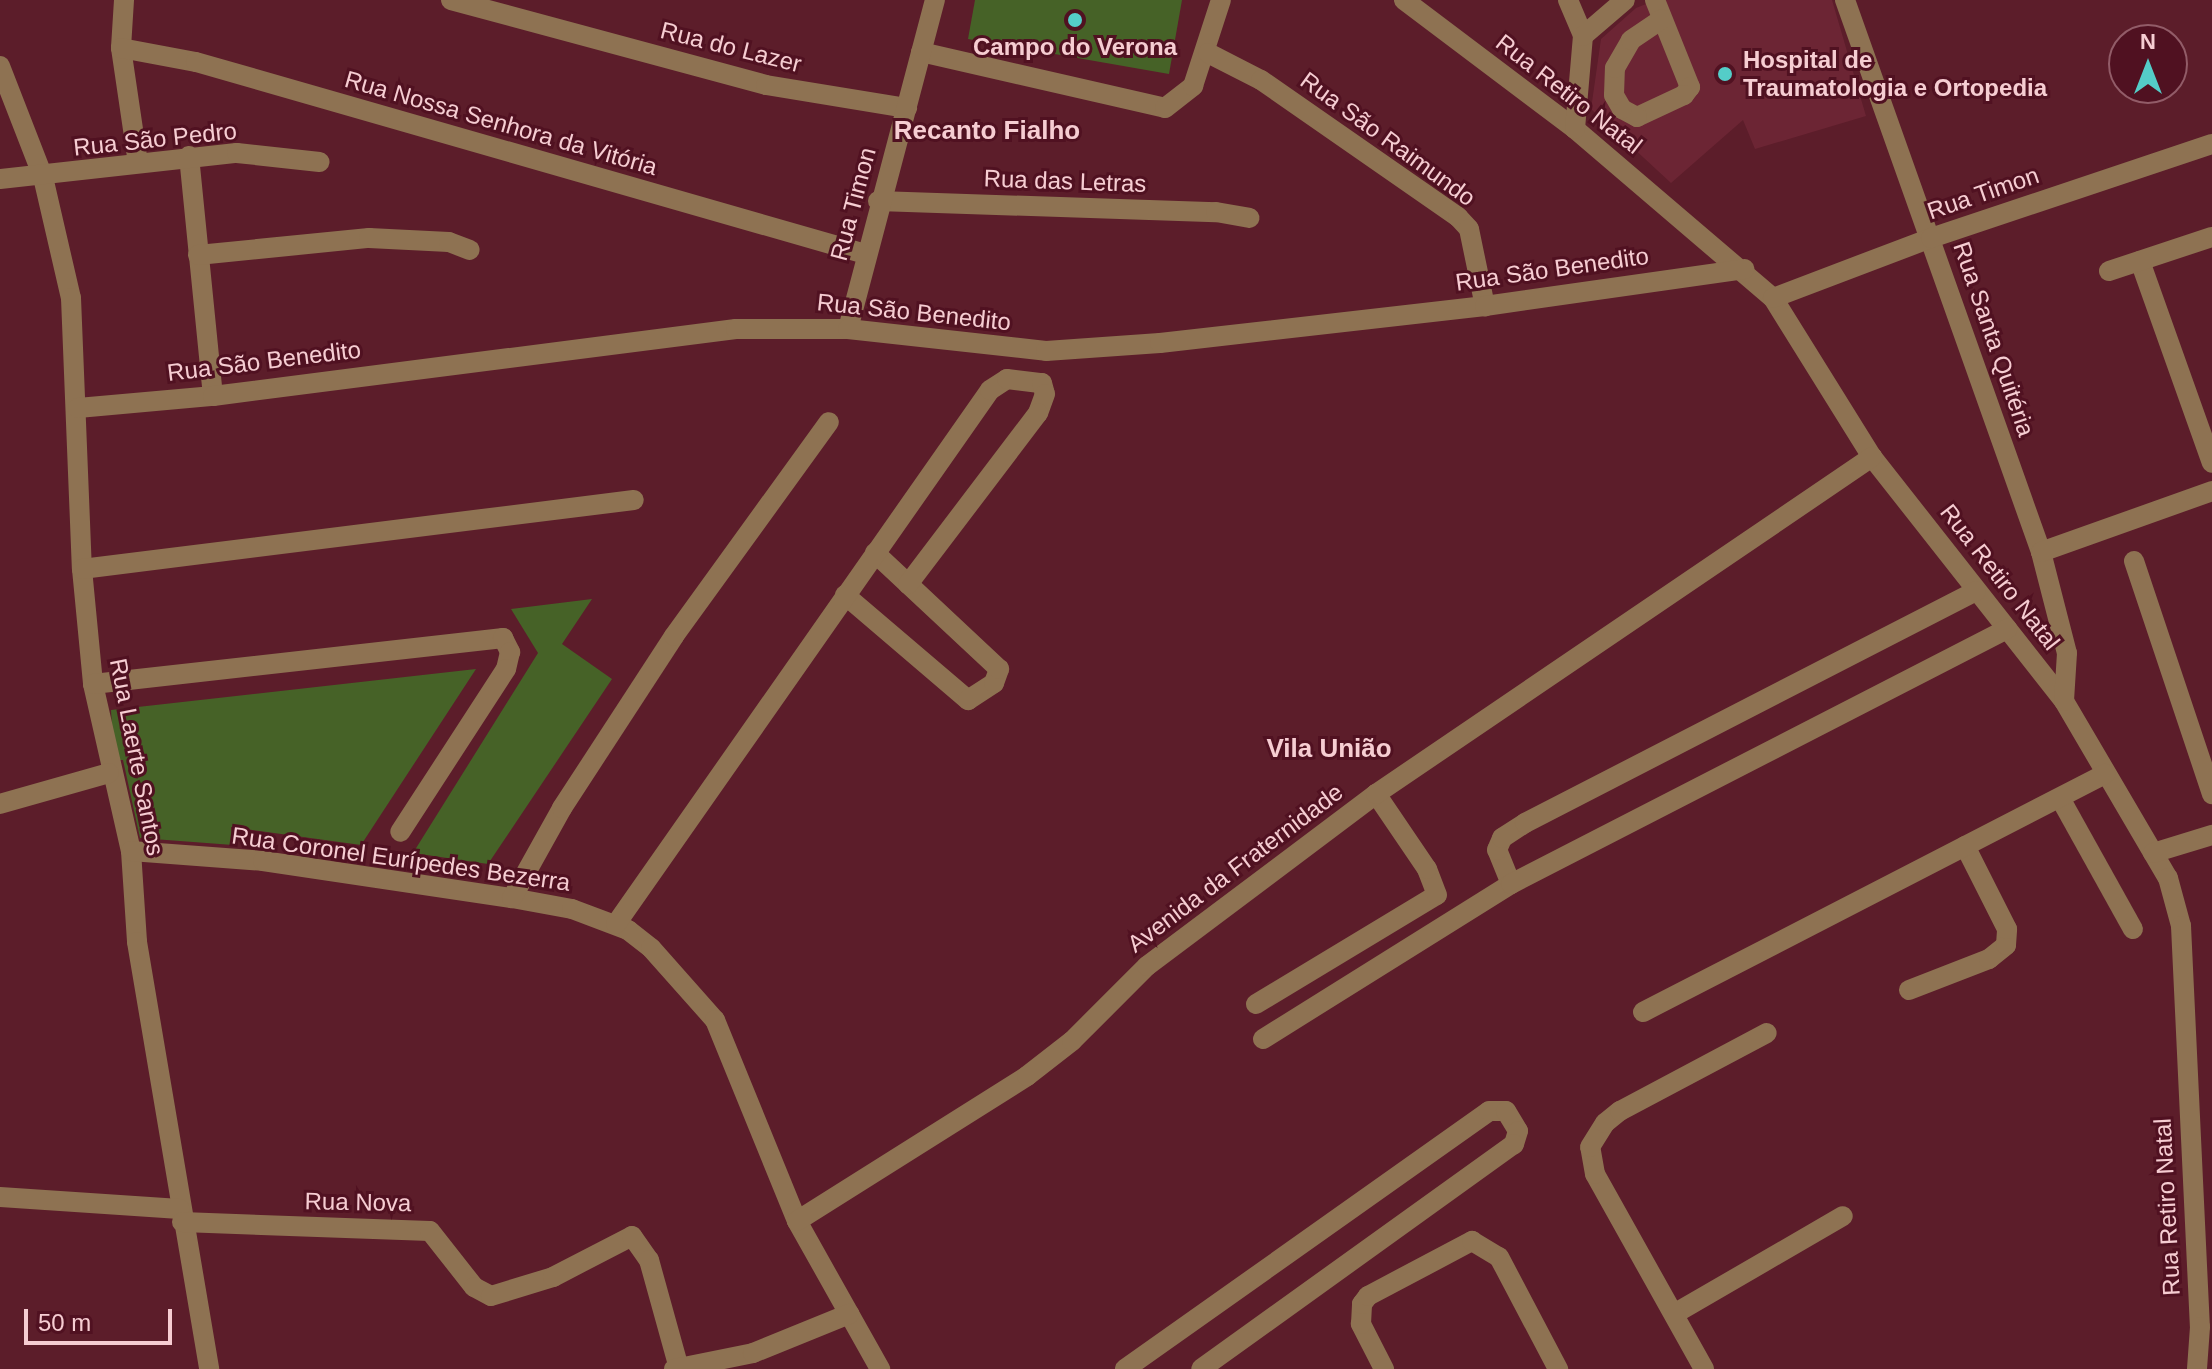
<!DOCTYPE html>
<html>
<head>
<meta charset="utf-8">
<style>
	body { margin:0 }
	#map { position:relative; width:2212px; height:1369px; overflow:hidden; background:#5c1d2a; font-family:Helvetica,sans-serif }
	div>[style] { position:absolute }
	.built>* { inset:0; background:#6c2534 }
	.green>* { inset:0; background:#466227 }
	.minor>* { height:20px; margin:-10px; padding:0 10px; transform-origin:10px; border-radius:10px; background:#8e7252 }
	.dots>* { width:22px; height:22px; translate:-50% -50%; box-sizing:border-box; border:4px solid #501121; border-radius:50% }
	span { translate:-50% -50%; white-space:nowrap; text-align:center; line-height:1.15; -webkit-text-stroke:6px #501121; paint-order:stroke }
	.street-label { font-size:24px; color:#f6cdd2 }
	.poi-label { font-size:24px; color:#f6cdd2; font-weight:700 }
	.left { translate:0 -50%; text-align:left }
	.neighbourhood-label { font-size:26px; color:#f6cdd2; font-weight:700 }
	.north { position:absolute; left:2108px; top:24px; width:80px; height:80px; box-sizing:border-box; background:#501121; border:2px solid #925c68; border-radius:50%; rotate:0deg; font-size:22px; font-weight:700; line-height:32px; text-align:center; color:#f6cdd2 }
	.north::after { content:''; display:block; margin:auto; width:28px; height:36px; background:#54cdc8; clip-path:polygon(50% 0,100% 100%,50% 72%,0 100%) }
	.scale { position:absolute; left:24px; top:1309px; width:148px; height:36px; box-sizing:border-box; border:4px solid #f6cdd2; border-top:0; padding-left:10px; font-size:24px; line-height:28px; white-space:nowrap; color:#f6cdd2; -webkit-text-stroke:6px #501121; paint-order:stroke }
</style>
</head>
<body>
<div id="map">
	<div class="built">
		<div style="clip-path:polygon(1656px 0,1832px 0,1866px 116px,1755px 149px,1743px 120px,1671px 183px,1591px 109px,1601px 39px,1636px 8px)"></div>
	</div>
	<div class="green">
		<div style="clip-path:polygon(975px 0,1182px 0,1169px 74px,968px 39px)"></div>
		<div style="clip-path:polygon(592px 599px,562px 644px,612px 679px,488px 864px,413px 853px,538px 653px,511px 609px)"></div>
		<div style="clip-path:polygon(476px 669px,361px 845px,231px 827px,233px 845px,140px 838px,123px 760px,114px 760px,111px 710px)"></div>
	</div>
	<div class="minor">
		<div style="left:124px;top:0;width:48px;rotate:93.6deg"></div>
		<div style="left:121px;top:48px;width:116px;rotate:81.6deg"></div>
		<div style="left:451px;top:0;width:326px;rotate:15.1deg"></div>
		<div style="left:766px;top:85px;width:143px;rotate:9.3deg"></div>
		<div style="left:1404px;top:0;width:214px;rotate:37deg"></div>
		<div style="left:1575px;top:129px;width:260px;rotate:40.5deg"></div>
		<div style="left:1773px;top:298px;width:187px;rotate:58.1deg"></div>
		<div style="left:1872px;top:457px;width:310px;rotate:51.8deg"></div>
		<div style="left:2064px;top:701px;width:205px;rotate:59.6deg"></div>
		<div style="left:2168px;top:878px;width:50px;rotate:74.8deg"></div>
		<div style="left:2181px;top:926px;width:401px;rotate:87.3deg"></div>
		<div style="left:2200px;top:1327px;width:42px;rotate:94.1deg"></div>
		<div style="left:1568px;top:0;width:39px;rotate:67deg"></div>
		<div style="left:1655px;top:0;width:94px;rotate:68.1deg"></div>
		<div style="left:1690px;top:87px;width:10px;rotate:127deg"></div>
		<div style="left:1684px;top:95px;width:52px;rotate:154.9deg"></div>
		<div style="left:1637px;top:117px;width:17px;rotate:-152deg"></div>
		<div style="left:1622px;top:109px;width:16px;rotate:-120deg"></div>
		<div style="left:1614px;top:95px;width:27px;rotate:-88deg"></div>
		<div style="left:1615px;top:68px;width:32px;rotate:-60deg"></div>
		<div style="left:1631px;top:40px;width:37px;rotate:-34deg"></div>
		<div style="left:1845px;top:0;width:586px;rotate:70.45deg"></div>
		<div style="left:2041px;top:552px;width:104px;rotate:75.6deg"></div>
		<div style="left:2067px;top:653px;width:48px;rotate:93.6deg"></div>
		<div style="left:121px;top:48px;width:76px;rotate:10.6deg"></div>
		<div style="left:196px;top:62px;width:696px;rotate:16.01deg"></div>
		<div style="left:921px;top:52px;width:250px;rotate:12.9deg"></div>
		<div style="left:1165px;top:108px;width:36px;rotate:-38deg"></div>
		<div style="left:1193px;top:86px;width:90px;rotate:-72deg"></div>
		<div style="left:1208px;top:53px;width:59px;rotate:27deg"></div>
		<div style="left:1261px;top:80px;width:240px;rotate:34.8deg"></div>
		<div style="left:1458px;top:217px;width:16px;rotate:47deg"></div>
		<div style="left:1469px;top:229px;width:79px;rotate:78.3deg"></div>
		<div style="left:0;top:66px;width:119px;rotate:68.8deg"></div>
		<div style="left:43px;top:177px;width:124px;rotate:77deg"></div>
		<div style="left:71px;top:298px;width:271px;rotate:87.7deg"></div>
		<div style="left:82px;top:569px;width:116px;rotate:84.5deg"></div>
		<div style="left:93px;top:684px;width:171px;rotate:77.2deg"></div>
		<div style="left:131px;top:851px;width:91px;rotate:86.2deg"></div>
		<div style="left:137px;top:942px;width:433px;rotate:80.4deg"></div>
		<div style="left:1575px;top:129px;width:93px;rotate:-85.1deg"></div>
		<div style="left:1583px;top:36px;width:55px;rotate:-40.6deg"></div>
		<div style="left:189px;top:156px;width:241px;rotate:84.3deg"></div>
		<div style="left:0;top:179px;width:238px;rotate:-6.3deg"></div>
		<div style="left:237px;top:153px;width:83px;rotate:6.2deg"></div>
		<div style="left:878px;top:201px;width:338px;rotate:1.9deg"></div>
		<div style="left:1216px;top:212px;width:34px;rotate:10deg"></div>
		<div style="left:198px;top:255px;width:172px;rotate:-5.7deg"></div>
		<div style="left:369px;top:238px;width:80px;rotate:2.9deg"></div>
		<div style="left:449px;top:242px;width:22px;rotate:21deg"></div>
		<div style="left:2140px;top:261px;width:214px;rotate:70.4deg"></div>
		<div style="left:2109px;top:271px;width:108px;rotate:-18.3deg"></div>
		<div style="left:1773px;top:298px;width:169px;rotate:-20.8deg"></div>
		<div style="left:1931px;top:238px;width:296px;rotate:-18.5deg"></div>
		<div style="left:848px;top:329px;width:340px;rotate:-75.2deg"></div>
		<div style="left:78px;top:408px;width:136px;rotate:-5.1deg"></div>
		<div style="left:213px;top:396px;width:527px;rotate:-7.3deg"></div>
		<div style="left:736px;top:329px;width:112px"></div>
		<div style="left:848px;top:329px;width:199px;rotate:6.3deg"></div>
		<div style="left:1046px;top:351px;width:114px;rotate:-4deg"></div>
		<div style="left:1160px;top:343px;width:327px;rotate:-6.5deg"></div>
		<div style="left:1485px;top:306px;width:262px;rotate:-8.1deg"></div>
		<div style="left:2041px;top:552px;width:182px;rotate:-19.6deg"></div>
		<div style="left:2134px;top:561px;width:246px;rotate:71.5deg"></div>
		<div style="left:82px;top:569px;width:556px;rotate:-7.13deg"></div>
		<div style="left:845px;top:595px;width:162px;rotate:40.5deg"></div>
		<div style="left:968px;top:700px;width:31px;rotate:-33deg"></div>
		<div style="left:994px;top:683px;width:15px;rotate:-70deg"></div>
		<div style="left:999px;top:669px;width:170px;rotate:-136.9deg"></div>
		<div style="left:93px;top:684px;width:413px;rotate:-6.4deg"></div>
		<div style="left:503px;top:638px;width:16px;rotate:63deg"></div>
		<div style="left:510px;top:652px;width:17px;rotate:103deg"></div>
		<div style="left:506px;top:669px;width:194px;rotate:123deg"></div>
		<div style="left:2060px;top:798px;width:150px;rotate:60.9deg"></div>
		<div style="left:0;top:804px;width:113px;rotate:-15.9deg"></div>
		<div style="left:131px;top:851px;width:132px;rotate:4.3deg"></div>
		<div style="left:263px;top:861px;width:252px;rotate:8.5deg"></div>
		<div style="left:512px;top:898px;width:61px;rotate:10.4deg"></div>
		<div style="left:572px;top:909px;width:60px;rotate:20.6deg"></div>
		<div style="left:628px;top:930px;width:29px;rotate:38deg"></div>
		<div style="left:651px;top:948px;width:96px;rotate:48.4deg"></div>
		<div style="left:715px;top:1020px;width:217px;rotate:67.8deg"></div>
		<div style="left:797px;top:1221px;width:170px;rotate:60.7deg"></div>
		<div style="left:2153px;top:853px;width:62px;rotate:-17deg"></div>
		<div style="left:1511px;top:884px;width:37px;rotate:-112deg"></div>
		<div style="left:1497px;top:850px;width:13px;rotate:-67deg"></div>
		<div style="left:1502px;top:838px;width:27px;rotate:-33deg"></div>
		<div style="left:1525px;top:823px;width:507px;rotate:-27.22deg"></div>
		<div style="left:512px;top:898px;width:103px;rotate:-60.9deg"></div>
		<div style="left:562px;top:808px;width:205px;rotate:-56.9deg"></div>
		<div style="left:674px;top:636px;width:264px;rotate:-54.1deg"></div>
		<div style="left:616px;top:924px;width:652px;rotate:-54.99deg"></div>
		<div style="left:990px;top:390px;width:20px;rotate:-33deg"></div>
		<div style="left:1007px;top:379px;width:35px;rotate:7deg"></div>
		<div style="left:1042px;top:383px;width:11px;rotate:75deg"></div>
		<div style="left:1045px;top:394px;width:20px;rotate:110deg"></div>
		<div style="left:1038px;top:413px;width:215px;rotate:127.2deg"></div>
		<div style="left:1909px;top:990px;width:86px;rotate:-21.2deg"></div>
		<div style="left:1989px;top:959px;width:22px;rotate:-39deg"></div>
		<div style="left:2006px;top:945px;width:16px;rotate:-86deg"></div>
		<div style="left:2007px;top:929px;width:93px;rotate:-116.8deg"></div>
		<div style="left:1256px;top:1004px;width:211px;rotate:-31.1deg"></div>
		<div style="left:1437px;top:895px;width:28px;rotate:-111deg"></div>
		<div style="left:1427px;top:869px;width:91px;rotate:-124.2deg"></div>
		<div style="left:1643px;top:1012px;width:520px;rotate:-27.26deg"></div>
		<div style="left:1263px;top:1039px;width:292px;rotate:-32deg"></div>
		<div style="left:1511px;top:884px;width:558px;rotate:-27.21deg"></div>
		<div style="left:0;top:1197px;width:180px;rotate:3.8deg"></div>
		<div style="left:797px;top:1221px;width:272px;rotate:-32.2deg"></div>
		<div style="left:1027px;top:1076px;width:57px;rotate:-37.9deg"></div>
		<div style="left:1072px;top:1041px;width:106px;rotate:-45deg"></div>
		<div style="left:1147px;top:966px;width:286px;rotate:-36.9deg"></div>
		<div style="left:1376px;top:794px;width:600px;rotate:-34.19deg"></div>
		<div style="left:182px;top:1222px;width:248px;rotate:2.1deg"></div>
		<div style="left:430px;top:1231px;width:71px;rotate:51.8deg"></div>
		<div style="left:474px;top:1287px;width:19px;rotate:28deg"></div>
		<div style="left:491px;top:1296px;width:65px;rotate:-17deg"></div>
		<div style="left:553px;top:1277px;width:89px;rotate:-27.4deg"></div>
		<div style="left:632px;top:1236px;width:29px;rotate:55deg"></div>
		<div style="left:649px;top:1260px;width:112px;rotate:74.5deg"></div>
		<div style="left:1674px;top:1314px;width:195px;rotate:-30.1deg"></div>
		<div style="left:674px;top:1369px;width:81px;rotate:-11.4deg"></div>
		<div style="left:753px;top:1353px;width:104px;rotate:-22.1deg"></div>
		<div style="left:1125px;top:1369px;width:446px;rotate:-35.3deg"></div>
		<div style="left:1489px;top:1111px;width:17px"></div>
		<div style="left:1506px;top:1111px;width:23px;rotate:59deg"></div>
		<div style="left:1518px;top:1131px;width:14px;rotate:107deg"></div>
		<div style="left:1514px;top:1144px;width:385px;rotate:144.3deg"></div>
		<div style="left:1384px;top:1369px;width:51px;rotate:-117.1deg"></div>
		<div style="left:1361px;top:1324px;width:20px;rotate:-87deg"></div>
		<div style="left:1362px;top:1304px;width:10px;rotate:-53deg"></div>
		<div style="left:1368px;top:1296px;width:118px;rotate:-27.9deg"></div>
		<div style="left:1472px;top:1241px;width:31px;rotate:31deg"></div>
		<div style="left:1499px;top:1257px;width:127px;rotate:62.2deg"></div>
		<div style="left:1704px;top:1369px;width:223px;rotate:-119.2deg"></div>
		<div style="left:1595px;top:1174px;width:27px;rotate:-100deg"></div>
		<div style="left:1590px;top:1147px;width:28px;rotate:-58deg"></div>
		<div style="left:1605px;top:1123px;width:19px;rotate:-39deg"></div>
		<div style="left:1620px;top:1111px;width:166px;rotate:-28deg"></div>
	</div>
	<div class="dots">
		<div style="left:1075px;top:20px;background:#54cdc8"></div>
		<div style="left:1725px;top:74px;background:#54cdc8"></div>
	</div>
	<div class="street-label">
		<span style="left:731px;top:47px;rotate:14deg">Rua do Lazer</span>
		<span style="left:1569px;top:94px;rotate:38deg">Rua Retiro Natal</span>
		<span style="left:501px;top:123px;rotate:16deg">Rua Nossa Senhora da Vitória</span>
		<span style="left:155px;top:139px;rotate:-6deg">Rua São Pedro</span>
		<span style="left:1388px;top:139px;rotate:36deg">Rua São Raimundo</span>
		<span style="left:1065px;top:181px;rotate:2deg">Rua das Letras</span>
		<span style="left:1983px;top:193px;rotate:-19deg">Rua Timon</span>
		<span style="left:853px;top:204px;rotate:-75deg">Rua Timon</span>
		<span style="left:1552px;top:269px;rotate:-8deg">Rua São Benedito</span>
		<span style="left:914px;top:312px;rotate:6deg">Rua São Benedito</span>
		<span style="left:1994px;top:339px;rotate:71deg">Rua Santa Quitéria</span>
		<span style="left:264px;top:361px;rotate:-7deg">Rua São Benedito</span>
		<span style="left:2000px;top:577px;rotate:52deg">Rua Retiro Natal</span>
		<span style="left:137px;top:757px;rotate:79deg">Rua Laerte Santos</span>
		<span style="left:401px;top:859px;rotate:8deg">Rua Coronel Eurípedes Bezerra</span>
		<span style="left:1235px;top:868px;rotate:-37deg">Avenida da Fraternidade</span>
		<span style="left:358px;top:1202px;rotate:1deg">Rua Nova</span>
		<span style="left:2167px;top:1207px;rotate:-93deg">Rua Retiro Natal</span>
	</div>
	<div class="poi-label">
		<span style="left:1075px;top:47px">Campo do Verona</span>
		<span class="left" style="left:1743px;top:74px">Hospital de<br>Traumatologia e Ortopedia</span>
	</div>
	<div class="neighbourhood-label">
		<span style="left:987px;top:131px">Recanto Fialho</span>
		<span style="left:1329px;top:749px">Vila União</span>
	</div>
	<div class="north">N</div>
	<div class="scale">50 m</div>
</div>
</body>
</html>
